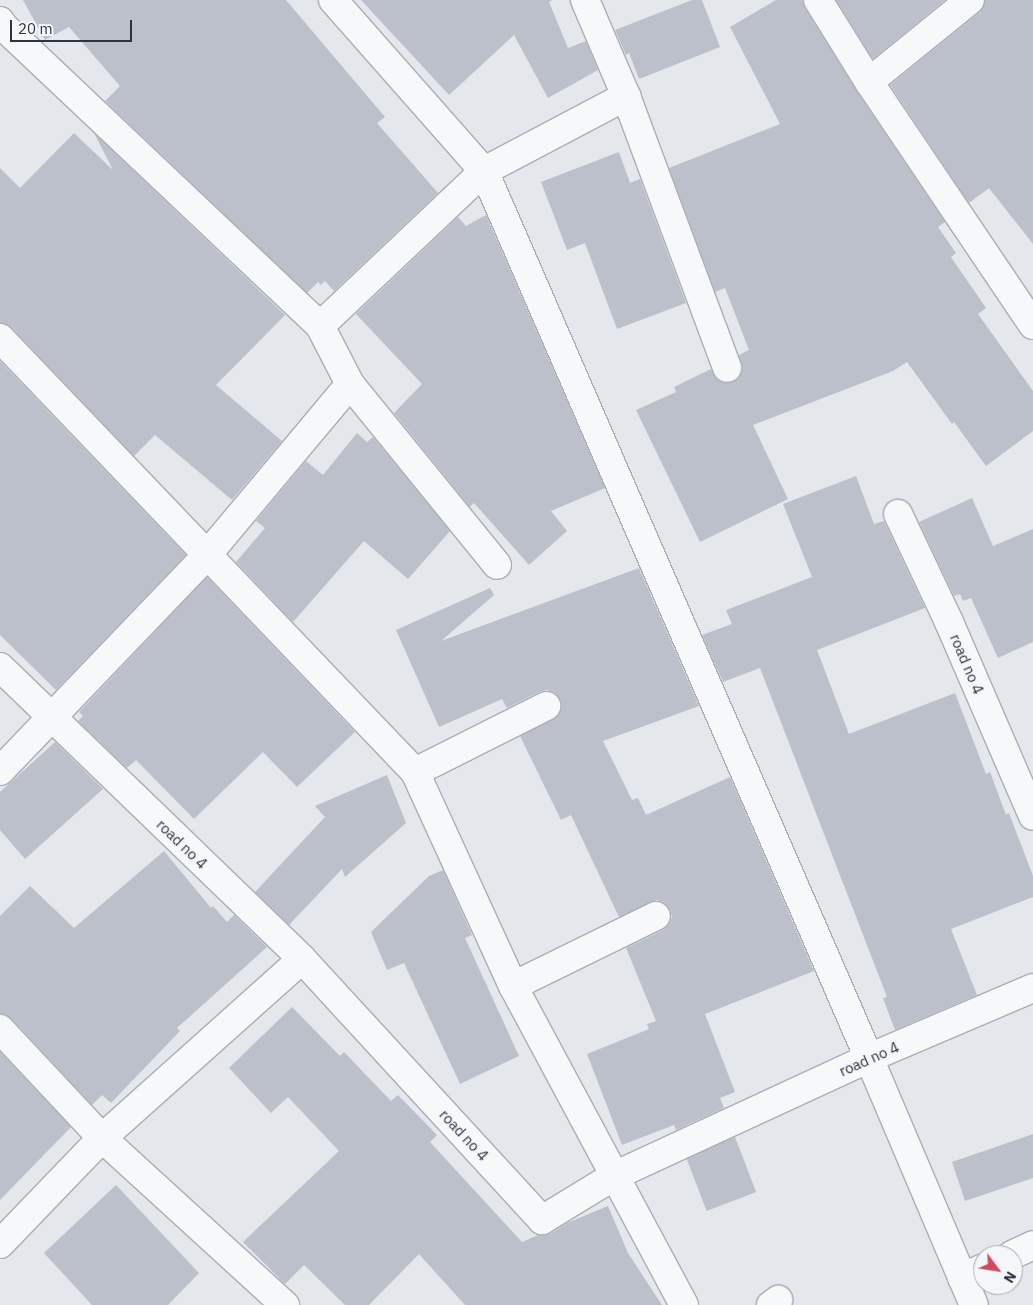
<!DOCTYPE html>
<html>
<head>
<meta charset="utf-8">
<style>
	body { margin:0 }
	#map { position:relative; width:1033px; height:1305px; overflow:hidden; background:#e4e7ec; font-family:"IBM Plex Sans",sans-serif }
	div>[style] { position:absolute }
	.building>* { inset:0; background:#bbc0ca; transform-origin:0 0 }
	.roads { filter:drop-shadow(1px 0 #a9aeb7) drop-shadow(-1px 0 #a9aeb7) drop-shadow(0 1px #a9aeb7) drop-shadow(0 -1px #a9aeb7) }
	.street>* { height:28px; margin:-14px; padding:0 14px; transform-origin:14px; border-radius:14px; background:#f7f8fa }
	span { translate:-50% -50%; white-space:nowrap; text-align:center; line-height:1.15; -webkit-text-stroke:4.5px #f4f6f9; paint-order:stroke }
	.street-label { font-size:15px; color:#2b3445 }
	.north { position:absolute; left:973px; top:1245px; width:50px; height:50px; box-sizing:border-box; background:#f4f6f9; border:1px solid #a4a8b1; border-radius:50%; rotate:121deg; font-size:14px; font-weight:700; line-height:20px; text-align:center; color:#2b3445 }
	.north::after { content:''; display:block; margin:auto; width:18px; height:22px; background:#d1495b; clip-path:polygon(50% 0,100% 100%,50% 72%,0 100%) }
	.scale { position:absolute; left:10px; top:20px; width:122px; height:22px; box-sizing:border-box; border:2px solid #2b3445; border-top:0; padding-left:6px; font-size:15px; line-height:18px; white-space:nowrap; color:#2b3445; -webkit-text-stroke:4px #f4f6f9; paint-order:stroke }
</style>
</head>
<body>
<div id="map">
	<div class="building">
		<div style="clip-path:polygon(23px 0,286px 0,385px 117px,377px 123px,438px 193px,334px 291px,325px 281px,321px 285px,318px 282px,307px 293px,105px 101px,120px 86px,69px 27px,45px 40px)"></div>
		<div style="clip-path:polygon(361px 0,552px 0,549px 2px,568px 48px,586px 41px,598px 70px,548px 98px,514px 35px,449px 95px)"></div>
		<div style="clip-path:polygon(692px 0,702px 0,720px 47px,639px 79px,629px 53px,626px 55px,615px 30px)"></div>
		<div style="clip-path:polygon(776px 0,802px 0,805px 8px,856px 90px,945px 222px,938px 227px,956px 253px,951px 257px,986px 308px,978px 314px,1033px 391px,1033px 431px,986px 466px,954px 422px,952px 424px,907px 362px,893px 371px,753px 425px,788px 499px,700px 542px,636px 410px,676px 392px,674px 387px,711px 369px,717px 380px,725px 383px,733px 382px,739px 378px,742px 371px,739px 355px,749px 350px,725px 288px,715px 292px,669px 168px,780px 124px,730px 27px)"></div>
		<div style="clip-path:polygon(836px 0,945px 0,873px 59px)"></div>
		<div style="clip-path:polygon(985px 0,1033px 0,1033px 244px,989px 188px,969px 203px,890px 85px,980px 12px)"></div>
		<div style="clip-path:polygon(74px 133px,113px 170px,94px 133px,285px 315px,216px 385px,282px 441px,232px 500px,155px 435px,134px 456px,11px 327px,0 323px,0 168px,20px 188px)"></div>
		<div style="clip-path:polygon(619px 152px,630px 183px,640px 179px,686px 303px,617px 329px,585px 243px,567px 250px,541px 182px)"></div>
		<div style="clip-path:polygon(486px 215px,605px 488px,551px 511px,567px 531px,529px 565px,474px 503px,470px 507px,394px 413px,422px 384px,356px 314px,458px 217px,466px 226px)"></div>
		<div style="clip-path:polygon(0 361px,186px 555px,56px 690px,0 635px)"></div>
		<div style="clip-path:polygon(357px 433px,367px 442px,373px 437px,450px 531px,408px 579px,364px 541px,293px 622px,236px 562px,265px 528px,256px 521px,306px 461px,323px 475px)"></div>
		<div style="clip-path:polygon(856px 476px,874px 524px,884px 521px,925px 608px,817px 650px,849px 734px,955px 693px,986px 774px,990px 772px,1006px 815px,1009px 813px,1033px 876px,1033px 897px,951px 929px,977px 995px,895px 1030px,883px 998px,887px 997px,760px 668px,723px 682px,702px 635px,732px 624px,726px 610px,812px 577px,783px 504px)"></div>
		<div style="clip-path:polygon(972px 498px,993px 546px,1033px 529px,1033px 642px,998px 658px,971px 598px,963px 601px,960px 594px,954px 596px,919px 522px)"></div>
		<div style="clip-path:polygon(639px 568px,699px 706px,603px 741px,632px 800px,638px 798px,646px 815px,730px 777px,814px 971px,705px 1014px,735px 1092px,720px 1098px,724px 1108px,676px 1130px,674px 1125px,622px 1145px,587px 1054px,649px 1029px,647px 1024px,656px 1021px,626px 948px,663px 930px,669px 924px,672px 917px,670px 910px,664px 903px,657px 900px,619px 917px,571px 815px,561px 820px,520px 736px,559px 715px,562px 706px,560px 699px,555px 693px,547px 690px,539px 692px,507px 708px,502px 699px,439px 727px,396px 630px,490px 588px,494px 595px,441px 641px)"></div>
		<div style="clip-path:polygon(207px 577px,355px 732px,297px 787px,263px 752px,194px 819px,136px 760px,127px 768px,78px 721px,83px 716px,79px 712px)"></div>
		<div style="clip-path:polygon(55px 742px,103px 789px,25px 859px,0 830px,0 792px)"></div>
		<div style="clip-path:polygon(387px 775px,406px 823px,345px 877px,342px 869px,289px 925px,255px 892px,325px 817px,315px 806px)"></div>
		<div style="clip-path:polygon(164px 851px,211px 908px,213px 906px,227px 922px,234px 915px,267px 947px,177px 1028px,180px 1031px,111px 1103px,102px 1095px,92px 1105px,11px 1018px,0 1014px,0 916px,30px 886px,74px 928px)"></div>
		<div style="clip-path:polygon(443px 870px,472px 935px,465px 938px,519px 1056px,460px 1084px,404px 963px,387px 970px,371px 932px,429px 876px)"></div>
		<div style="clip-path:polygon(292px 1007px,340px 1056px,344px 1052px,391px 1101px,398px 1095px,437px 1135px,430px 1142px,522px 1242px,538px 1235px,550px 1234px,567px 1223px,608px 1206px,628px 1253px,662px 1305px,465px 1305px,419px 1254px,369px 1305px,345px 1305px,304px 1265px,285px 1284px,243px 1242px,339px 1151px,288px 1097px,271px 1113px,229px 1068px)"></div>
		<div style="clip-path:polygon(0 1052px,71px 1127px,0 1200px)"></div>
		<div style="clip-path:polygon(1033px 1134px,1033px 1178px,965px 1201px,952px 1162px)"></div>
		<div style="left:735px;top:1137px;width:59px;height:53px;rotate:69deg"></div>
		<div style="clip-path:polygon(116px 1185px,199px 1273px,168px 1305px,92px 1305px,44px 1253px)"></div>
	</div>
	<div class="roads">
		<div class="street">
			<div style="left:333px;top:0;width:228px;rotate:48.6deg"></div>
			<div style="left:484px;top:171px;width:967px;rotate:66.54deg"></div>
			<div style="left:869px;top:1058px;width:268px;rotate:67deg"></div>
			<div style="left:585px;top:0;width:104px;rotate:66.9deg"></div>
			<div style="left:626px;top:96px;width:290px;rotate:69.6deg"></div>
			<div style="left:818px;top:0;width:97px;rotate:58.1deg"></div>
			<div style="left:869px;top:82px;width:293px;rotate:56deg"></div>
			<div style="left:0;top:21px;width:7px;rotate:56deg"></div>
			<div style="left:4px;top:27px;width:435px;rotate:43.4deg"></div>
			<div style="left:869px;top:82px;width:130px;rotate:-39.1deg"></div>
			<div style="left:0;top:338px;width:600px;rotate:46.28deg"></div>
			<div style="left:415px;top:772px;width:235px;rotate:65.4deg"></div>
			<div style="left:513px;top:986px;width:362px;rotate:61.8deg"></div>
			<div style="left:350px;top:384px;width:233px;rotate:50.9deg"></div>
			<div style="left:898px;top:514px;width:119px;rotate:64.7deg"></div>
			<div style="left:949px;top:622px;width:211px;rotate:66.6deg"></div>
			<div style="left:0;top:667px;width:420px;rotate:44deg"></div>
			<div style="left:302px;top:959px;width:355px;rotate:47.4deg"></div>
			<div style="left:542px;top:1220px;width:84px;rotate:-31.4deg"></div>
			<div style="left:614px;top:1176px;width:281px;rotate:-24.8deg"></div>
			<div style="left:869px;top:1058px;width:178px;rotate:-23.1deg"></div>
			<div style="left:0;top:771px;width:299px;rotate:-46.2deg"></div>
			<div style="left:207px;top:555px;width:223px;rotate:-50.1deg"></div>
			<div style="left:350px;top:384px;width:65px;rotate:-117.3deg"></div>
			<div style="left:320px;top:326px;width:226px;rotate:-43.4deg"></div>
			<div style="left:484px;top:171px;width:161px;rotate:-27.8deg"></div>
			<div style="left:415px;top:772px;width:147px;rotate:-26.7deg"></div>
			<div style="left:513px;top:986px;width:159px;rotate:-26.1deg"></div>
			<div style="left:0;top:1029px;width:149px;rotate:46.9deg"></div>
			<div style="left:102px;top:1138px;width:248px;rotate:42.4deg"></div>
			<div style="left:0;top:1244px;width:147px;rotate:-46.1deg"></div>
			<div style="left:102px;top:1138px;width:268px;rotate:-41.8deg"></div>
			<div style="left:1012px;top:1255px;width:23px;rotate:-25deg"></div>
			<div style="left:962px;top:1278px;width:23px;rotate:-25deg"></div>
			<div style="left:771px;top:1305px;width:9px;rotate:-36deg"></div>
		</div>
	</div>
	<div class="street-label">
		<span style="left:967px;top:664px;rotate:67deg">road no 4</span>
		<span style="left:182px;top:844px;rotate:44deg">road no 4</span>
		<span style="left:869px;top:1059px;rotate:-24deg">road no 4</span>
		<span style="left:464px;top:1135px;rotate:47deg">road no 4</span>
	</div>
	<div class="north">N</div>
	<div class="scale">20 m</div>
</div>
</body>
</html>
